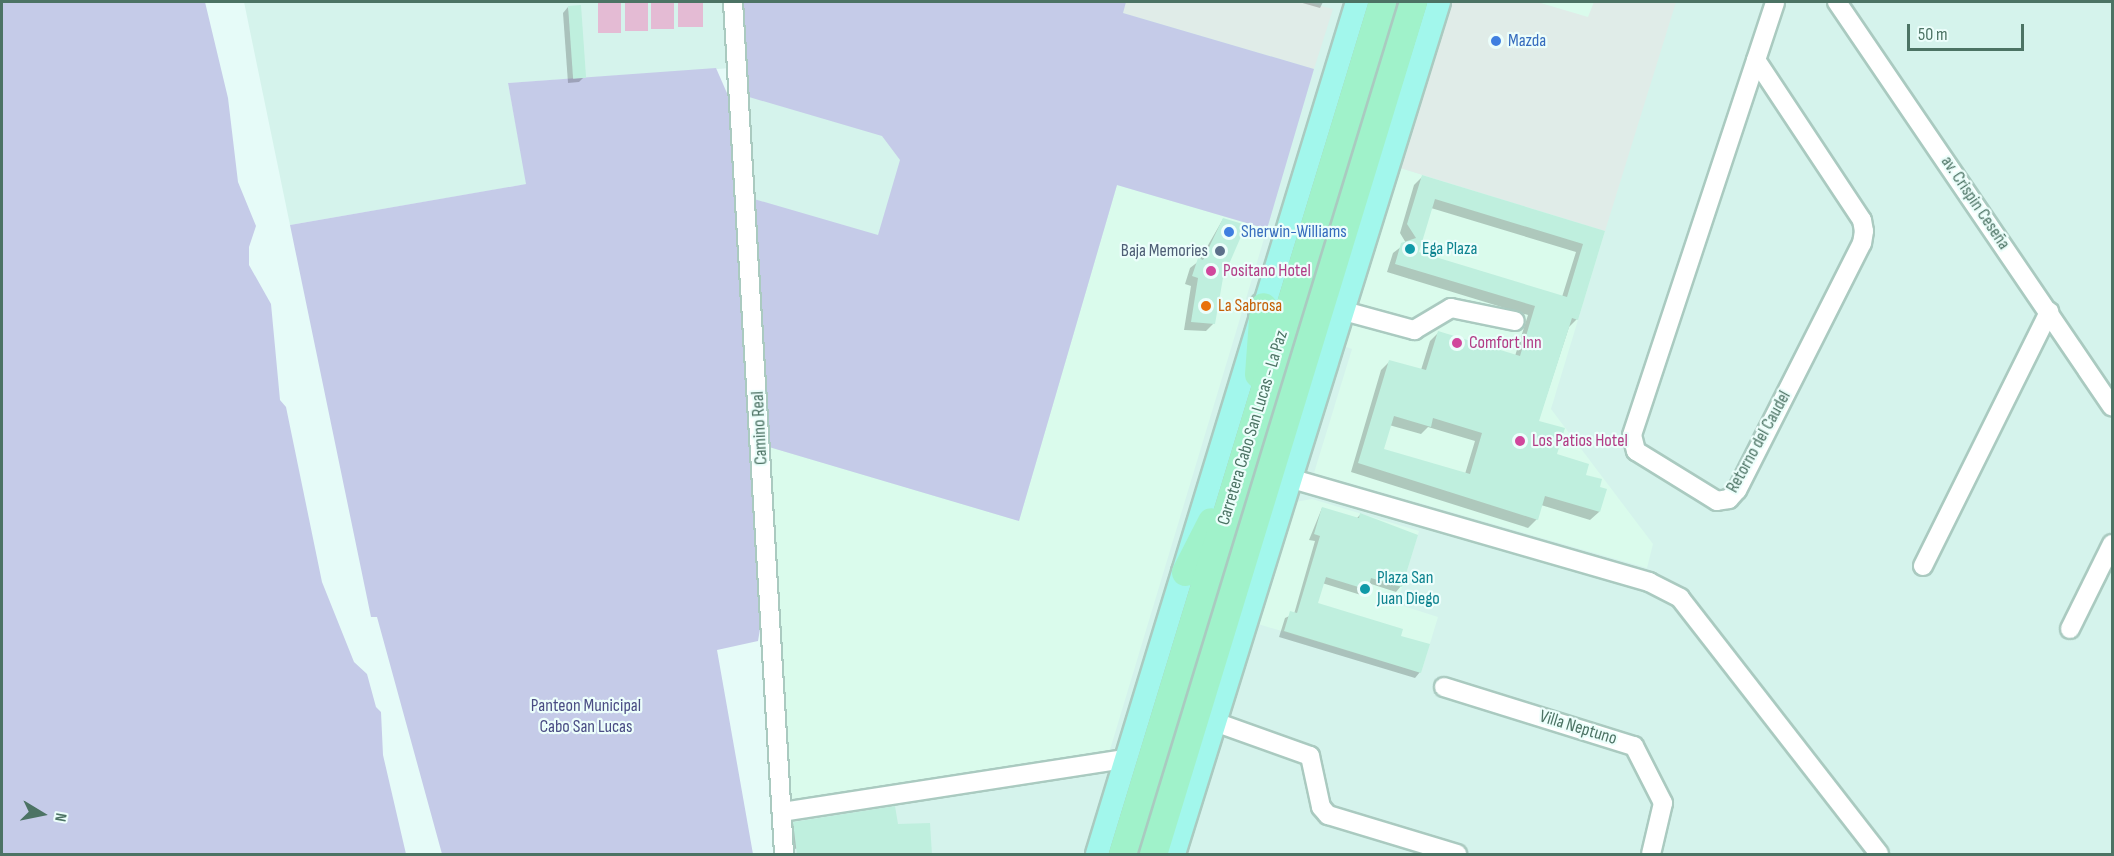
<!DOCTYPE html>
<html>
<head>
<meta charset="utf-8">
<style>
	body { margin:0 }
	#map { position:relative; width:2114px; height:856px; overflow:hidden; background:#e6fbf8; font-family:"Sofia Sans Condensed",sans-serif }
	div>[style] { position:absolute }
	.residential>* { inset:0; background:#d5f3ec }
	.commercial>* { inset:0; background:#dafbec }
	.industrial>* { inset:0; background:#e0ece8 }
	.green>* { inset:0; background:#c5cbe8 }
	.water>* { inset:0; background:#e4bbd4; transform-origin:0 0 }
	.shadow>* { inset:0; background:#0003 }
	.building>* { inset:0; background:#bfefde; transform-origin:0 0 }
	.roads { filter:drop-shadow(2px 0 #aacac0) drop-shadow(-2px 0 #aacac0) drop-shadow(0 2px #aacac0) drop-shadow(0 -2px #aacac0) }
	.minor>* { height:18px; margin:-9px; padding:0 9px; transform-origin:9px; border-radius:9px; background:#fff }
	.major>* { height:22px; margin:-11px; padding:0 11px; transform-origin:11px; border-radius:11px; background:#a2f7ec }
	.highway>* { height:27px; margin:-13.5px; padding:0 13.5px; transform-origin:13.5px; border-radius:13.5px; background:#a0f2ca }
	.dots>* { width:16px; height:16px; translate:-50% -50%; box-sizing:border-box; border:3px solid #ecfefb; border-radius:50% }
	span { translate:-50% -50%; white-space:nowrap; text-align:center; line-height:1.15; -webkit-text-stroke:4.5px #ecfefb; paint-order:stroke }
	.shop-label { font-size:18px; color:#366cbe }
	.left { translate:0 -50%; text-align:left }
	.street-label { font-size:18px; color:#4c7364 }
	.culture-label { font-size:18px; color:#0d838f }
	.service-label { font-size:18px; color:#4e5e75 }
	.right { translate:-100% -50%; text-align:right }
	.hotel-label { font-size:18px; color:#b23c85 }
	.food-label { font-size:18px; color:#c56008 }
	.park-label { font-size:18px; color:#4a4d84 }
	.frame { position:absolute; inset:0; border:3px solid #4c7364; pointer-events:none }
	.north { position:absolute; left:12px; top:784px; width:60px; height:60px; -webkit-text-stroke:4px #ecfefb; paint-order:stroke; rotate:100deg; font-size:16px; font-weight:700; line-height:24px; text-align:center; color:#4c7364 }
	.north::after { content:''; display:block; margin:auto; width:21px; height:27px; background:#4c7364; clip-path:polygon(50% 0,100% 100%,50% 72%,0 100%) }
	.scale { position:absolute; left:1907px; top:24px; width:117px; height:27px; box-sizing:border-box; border:3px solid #4c7364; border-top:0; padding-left:8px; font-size:18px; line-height:21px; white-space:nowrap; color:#4c7364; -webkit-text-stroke:4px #ecfefb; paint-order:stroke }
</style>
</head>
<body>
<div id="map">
	<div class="residential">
		<div style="clip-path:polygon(244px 2px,2112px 2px,2112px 854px,792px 854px,747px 67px,508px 83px,527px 184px,290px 225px)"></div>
	</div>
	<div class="commercial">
		<div style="clip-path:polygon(1537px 2px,1594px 2px,1589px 18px)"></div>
		<div style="clip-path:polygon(1397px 167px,1605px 231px,1551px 409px,1653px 544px,1647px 568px,1314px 473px,1352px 349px,1343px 346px)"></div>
		<div style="clip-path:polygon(1117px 185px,1267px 229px,1109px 753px,789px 803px,769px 447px,1019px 521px)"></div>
		<div style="clip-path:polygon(1312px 499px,1419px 531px,1397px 604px,1438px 617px,1421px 673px,1258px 624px,1295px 502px)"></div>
	</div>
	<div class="industrial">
		<div style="clip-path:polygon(1126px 2px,1306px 2px,1333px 9px,1314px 69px,1123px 13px)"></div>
		<div style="clip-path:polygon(1449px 2px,1537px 2px,1588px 17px,1594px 2px,1676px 2px,1605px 231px,1397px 167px)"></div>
	</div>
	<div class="green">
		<div style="clip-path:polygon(2px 2px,205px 2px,228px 98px,238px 182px,256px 226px,249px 247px,249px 265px,271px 304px,280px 400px,286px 407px,322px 582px,354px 662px,367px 674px,376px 707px,381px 712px,383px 755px,406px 854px,2px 854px)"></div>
		<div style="clip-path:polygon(743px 2px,1126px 2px,1123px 13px,1314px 69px,1267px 229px,1117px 185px,1019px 521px,769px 447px,754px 199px,878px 235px,900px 160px,882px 136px,749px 97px)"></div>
		<div style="clip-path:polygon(716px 68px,730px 100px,761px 623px,758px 641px,717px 650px,753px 854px,442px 854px,377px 617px,371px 617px,290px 225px,526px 184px,508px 83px)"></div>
	</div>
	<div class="water">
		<div style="left:598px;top:2px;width:23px;height:31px"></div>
		<div style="left:625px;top:2px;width:23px;height:29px"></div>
		<div style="left:651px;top:2px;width:23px;height:27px"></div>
		<div style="left:678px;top:2px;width:25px;height:25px"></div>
	</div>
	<div class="shadow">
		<div style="clip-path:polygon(1299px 2px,1323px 2px,1320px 8px)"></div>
		<div style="clip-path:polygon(568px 7px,584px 77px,579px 82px,568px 83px,563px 13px)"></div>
		<div style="clip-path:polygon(evenodd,1422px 177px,1603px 232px,1577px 319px,1569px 327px,1538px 422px,1556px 455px,1599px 488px,1599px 512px,1590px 520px,1541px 505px,1537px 519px,1528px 528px,1351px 472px,1381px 370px,1390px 361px,1421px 370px,1430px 341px,1439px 332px,1515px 356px,1528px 315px,1387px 272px,1393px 253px,1406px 243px,1400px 233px,1414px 185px,1422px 177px,1431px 208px,1576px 252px,1562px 297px,1417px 253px,1431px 208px,1422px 177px,1389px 425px,1421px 434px,1428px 427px,1475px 441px,1465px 474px,1382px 450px,1389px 425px)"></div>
		<div style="clip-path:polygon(1223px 219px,1222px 278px,1214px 323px,1206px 331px,1184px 330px,1191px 286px,1185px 284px,1190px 268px,1199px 261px)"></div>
		<div style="clip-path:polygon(1322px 508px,1356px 519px,1360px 515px,1401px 586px,1396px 592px,1368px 583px,1361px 595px,1322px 583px,1316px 604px,1400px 637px,1420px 672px,1415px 678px,1279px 637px,1285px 618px,1294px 614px,1315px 541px,1309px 540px)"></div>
		<div style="clip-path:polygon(794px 823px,897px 825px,786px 851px,785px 832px)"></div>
	</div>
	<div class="building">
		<div style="left:581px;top:5px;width:73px;height:13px;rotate:86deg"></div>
		<div style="clip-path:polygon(evenodd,1422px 175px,1605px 231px,1578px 320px,1572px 318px,1539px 421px,1565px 428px,1557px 454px,1589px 464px,1586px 475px,1602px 479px,1600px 487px,1607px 489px,1600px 512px,1545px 496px,1538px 520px,1358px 463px,1389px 360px,1426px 370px,1438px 331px,1520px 356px,1535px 306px,1395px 264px,1401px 243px,1416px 238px,1407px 224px,1422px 175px,1435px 199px,1583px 244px,1567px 297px,1419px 252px,1435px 199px,1422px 175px,1394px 416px,1431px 427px,1433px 418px,1482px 433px,1470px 474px,1384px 449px,1394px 416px)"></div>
		<div style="clip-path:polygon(1223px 218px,1246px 225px,1223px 278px,1215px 324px,1191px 322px,1198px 278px,1192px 276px,1198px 258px,1203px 260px)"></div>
		<div style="clip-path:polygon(1322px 507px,1359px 518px,1360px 513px,1418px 535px,1402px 587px,1371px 578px,1368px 590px,1326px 577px,1318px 603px,1403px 629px,1401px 636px,1430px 644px,1421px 673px,1284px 631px,1290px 611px,1297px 613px,1320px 536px,1314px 534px)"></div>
		<div style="clip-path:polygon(895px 806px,898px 824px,930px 823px,932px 855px,797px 855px,793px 822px)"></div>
	</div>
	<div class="roads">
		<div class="minor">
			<div style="left:733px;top:2px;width:854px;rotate:86.57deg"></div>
			<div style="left:1837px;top:2px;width:489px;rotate:55.8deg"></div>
			<div style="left:1756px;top:60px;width:192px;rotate:56.5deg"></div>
			<div style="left:1862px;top:220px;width:11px;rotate:80deg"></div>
			<div style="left:1864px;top:231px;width:12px;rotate:99deg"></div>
			<div style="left:1862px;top:243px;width:277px;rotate:116.8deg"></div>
			<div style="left:1737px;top:490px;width:12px;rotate:132deg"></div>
			<div style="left:1729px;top:499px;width:12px;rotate:171deg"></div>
			<div style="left:1717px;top:501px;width:95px;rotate:-148.3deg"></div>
			<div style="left:1636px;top:451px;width:16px;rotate:-104deg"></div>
			<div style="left:1632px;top:435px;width:456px;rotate:-71.7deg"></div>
			<div style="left:1344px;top:311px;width:73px;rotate:15.2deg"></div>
			<div style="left:1414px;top:330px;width:43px;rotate:-30.7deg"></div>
			<div style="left:1451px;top:308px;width:65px;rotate:11.5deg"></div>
			<div style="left:1289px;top:478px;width:375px;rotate:16.1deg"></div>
			<div style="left:1649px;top:582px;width:35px;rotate:27deg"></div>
			<div style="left:1680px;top:598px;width:324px;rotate:52.1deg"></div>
			<div style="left:1923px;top:566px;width:284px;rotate:-63.6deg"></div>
			<div style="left:2070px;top:629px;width:95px;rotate:-63.7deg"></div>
			<div style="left:1444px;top:687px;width:199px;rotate:17.3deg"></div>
			<div style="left:1634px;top:746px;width:64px;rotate:63deg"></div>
			<div style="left:1663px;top:803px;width:52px;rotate:103.2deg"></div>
			<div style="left:1215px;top:722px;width:101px;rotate:19.7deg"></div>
			<div style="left:1310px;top:756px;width:52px;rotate:77.8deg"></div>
			<div style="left:1321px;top:807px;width:11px;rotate:49deg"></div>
			<div style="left:1328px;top:815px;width:135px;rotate:16.8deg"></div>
			<div style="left:782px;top:812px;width:348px;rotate:-8.8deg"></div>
		</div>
		<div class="major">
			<div style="left:1097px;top:854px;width:891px;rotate:-73.03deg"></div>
			<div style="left:1174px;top:854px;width:892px;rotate:-72.72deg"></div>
		</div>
		<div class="highway">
			<div style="left:1258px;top:374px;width:68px;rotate:-85.8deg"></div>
			<div style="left:1185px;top:572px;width:57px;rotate:-63deg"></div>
			<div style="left:1122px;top:854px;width:891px;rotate:-73.03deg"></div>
			<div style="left:1153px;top:854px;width:891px;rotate:-73.03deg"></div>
		</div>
	</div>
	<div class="dots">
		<div style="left:1496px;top:41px;background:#3f7fe0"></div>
		<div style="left:1229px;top:232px;background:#3f7fe0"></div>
		<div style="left:1410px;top:249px;background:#0f9aa8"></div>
		<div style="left:1220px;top:251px;background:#5c6f8a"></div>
		<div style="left:1211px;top:271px;background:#d1479c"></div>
		<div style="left:1206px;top:306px;background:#e8710a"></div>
		<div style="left:1457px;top:343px;background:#d1479c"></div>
		<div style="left:1520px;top:441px;background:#d1479c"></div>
		<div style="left:1365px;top:589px;background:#0f9aa8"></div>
	</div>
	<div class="shop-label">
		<span class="left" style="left:1508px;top:41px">Mazda</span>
		<span class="left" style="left:1241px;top:232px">Sherwin-Williams</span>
	</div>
	<div class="street-label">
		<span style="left:1975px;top:203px;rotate:56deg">av. Crispin Ceseña</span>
		<span style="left:760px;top:428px;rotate:-93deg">Camino Real</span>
		<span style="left:1253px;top:428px;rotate:-73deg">Carretera Cabo San Lucas - La Paz</span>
		<span style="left:1759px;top:442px;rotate:-61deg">Retorno del Caudel</span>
		<span style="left:1578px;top:728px;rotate:17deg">Villa Neptuno</span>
	</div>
	<div class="culture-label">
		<span class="left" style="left:1422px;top:249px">Ega Plaza</span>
		<span class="left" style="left:1377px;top:589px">Plaza San<br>Juan Diego</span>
	</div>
	<div class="service-label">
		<span class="right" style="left:1208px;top:251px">Baja Memories</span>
	</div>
	<div class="hotel-label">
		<span class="left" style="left:1223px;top:271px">Positano Hotel</span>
		<span class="left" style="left:1469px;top:343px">Comfort Inn</span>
		<span class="left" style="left:1532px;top:441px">Los Patios Hotel</span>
	</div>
	<div class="food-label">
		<span class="left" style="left:1218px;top:306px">La Sabrosa</span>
	</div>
	<div class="park-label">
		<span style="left:586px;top:717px">Panteon Municipal<br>Cabo San Lucas</span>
	</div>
	<div class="frame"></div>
	<div class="north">N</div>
	<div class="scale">50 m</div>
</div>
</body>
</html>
